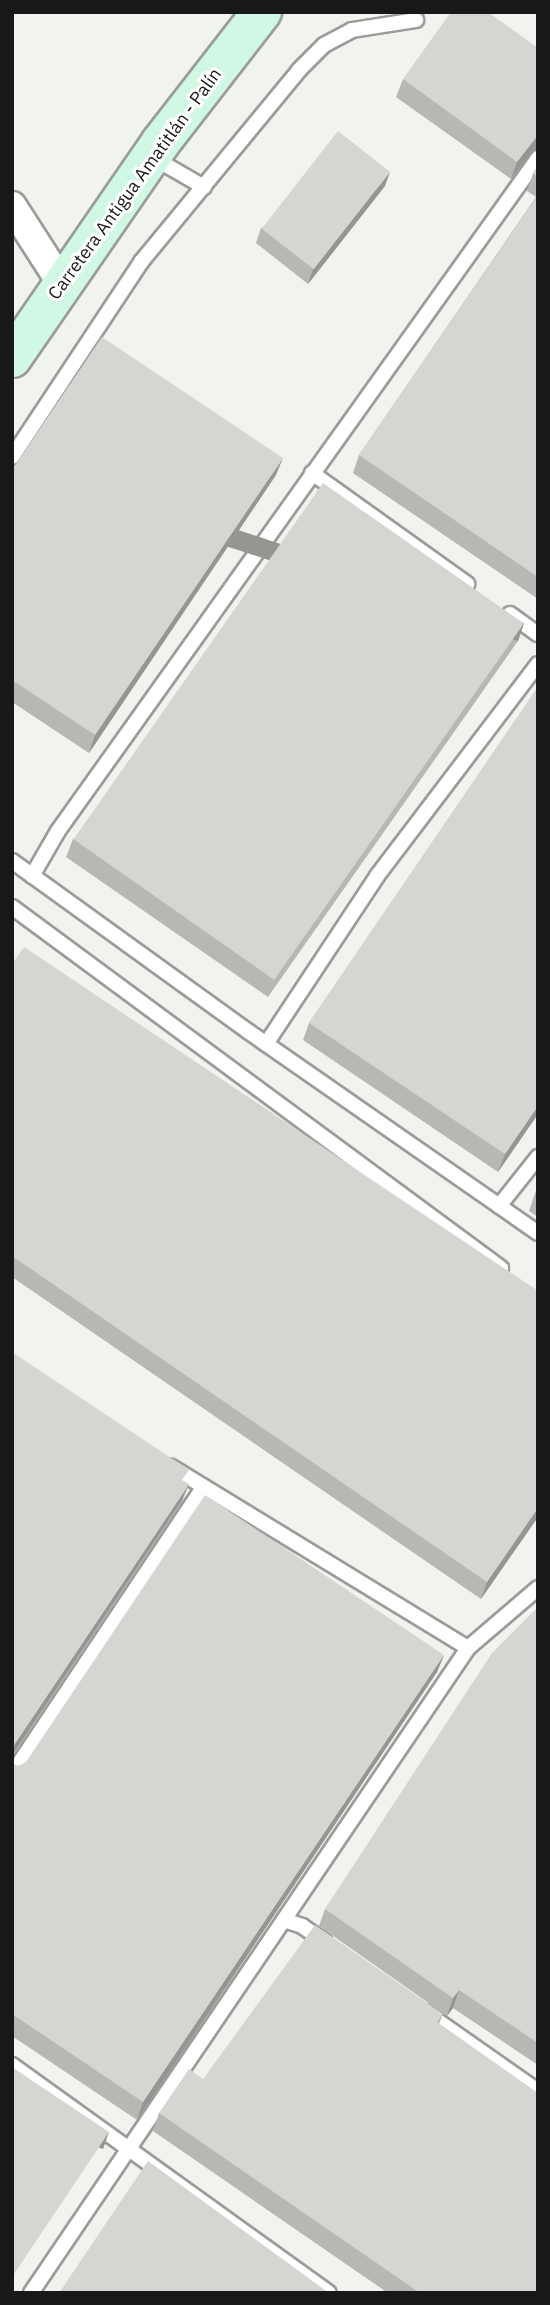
<!DOCTYPE html>
<html>
<head>
<meta charset="utf-8">
<style>
	body { margin:0 }
	#map { position:relative; width:550px; height:2305px; overflow:hidden; background:#f0f3ee; font-family:"IBM Plex Sans",sans-serif }
	div>[style] { position:absolute }
	.roads { filter:drop-shadow(2px 0 #9a9d99) drop-shadow(-2px 0 #9a9d99) drop-shadow(0 2px #9a9d99) drop-shadow(0 -2px #9a9d99) }
	.lane>* { height:14px; margin:-7px; padding:0 7px; transform-origin:7px; border-radius:7px; background:#fff }
	.street>* { height:28px; margin:-14px; padding:0 14px; transform-origin:14px; border-radius:14px; background:#fff }
	.secondary>* { height:38px; margin:-19px; padding:0 19px; transform-origin:19px; border-radius:19px; background:#d1f8e5 }
	.wall>* { inset:0; background:#b7b8b4 }
	.shaded-wall>* { inset:0; background:#959692; transform-origin:0 0 }
	.building>* { inset:0; background:#d5d6d1; transform-origin:0 0 }
	span { translate:-50% -50%; white-space:nowrap; text-align:center; line-height:1.15; -webkit-text-stroke:6px #fff; paint-order:stroke }
	.street-label { font-size:18px; color:#171817 }
	.frame { position:absolute; inset:0; border:14px solid #171817; pointer-events:none }
</style>
</head>
<body>
<div id="map">
	<div class="roads">
		<div class="lane">
			<div style="left:152px;top:157px;width:60px;rotate:30deg"></div>
			<div style="left:12px;top:457px;width:234px;rotate:-56.5deg"></div>
			<div style="left:141px;top:262px;width:249px;rotate:-50.5deg"></div>
			<div style="left:299px;top:70px;width:35px;rotate:-45deg"></div>
			<div style="left:324px;top:45px;width:32px;rotate:-28deg"></div>
			<div style="left:352px;top:30px;width:65px;rotate:-8.9deg"></div>
			<div style="left:312px;top:473px;width:191px;rotate:35.6deg"></div>
			<div style="left:510px;top:614px;width:34px;rotate:36deg"></div>
			<div style="left:12px;top:861px;width:292px;rotate:35.8deg"></div>
			<div style="left:249px;top:1032px;width:352px;rotate:34.8deg"></div>
			<div style="left:32px;top:876px;width:52px;rotate:-60deg"></div>
			<div style="left:58px;top:831px;width:827px;rotate:-54.5deg"></div>
			<div style="left:12px;top:907px;width:608px;rotate:36.44deg"></div>
			<div style="left:266px;top:1044px;width:201px;rotate:-56.5deg"></div>
			<div style="left:377px;top:876px;width:266px;rotate:-52.8deg"></div>
			<div style="left:499px;top:1206px;width:63px;rotate:-51.5deg"></div>
			<div style="left:468px;top:1648px;width:92px;rotate:-40.6deg"></div>
			<div style="left:12px;top:1774px;width:343px;rotate:-56.3deg"></div>
			<div style="left:284px;top:1920px;width:19px;rotate:18deg"></div>
			<div style="left:302px;top:1926px;width:28px;rotate:35deg"></div>
			<div style="left:425px;top:2012px;width:138px;rotate:35deg"></div>
			<div style="left:12px;top:2065px;width:390px;rotate:35.7deg"></div>
			<div style="left:31px;top:2293px;width:779px;rotate:-55.88deg"></div>
			<div style="left:468px;top:1648px;width:348px;rotate:-148.6deg"></div>
		</div>
		<div class="street">
			<div style="left:12px;top:206px;width:93px;rotate:57.3deg"></div>
		</div>
		<div class="secondary">
			<div style="left:12px;top:358px;width:262px;rotate:-55.4deg"></div>
			<div style="left:161px;top:142px;width:165px;rotate:-52.2deg"></div>
		</div>
	</div>
	<div class="wall">
		<div style="clip-path:polygon(538px 48px,538px 150px,533px 150px,511px 179px,396px 97px,403px 79px)"></div>
		<div style="clip-path:polygon(538px 166px,538px 599px,353px 473px,359px 455px,536px 197px,527px 191px,533px 173px)"></div>
		<div style="clip-path:polygon(385px 186px,308px 284px,256px 243px,261px 228px)"></div>
		<div style="clip-path:polygon(12px 470px,276px 475px,89px 753px,12px 702px)"></div>
		<div style="clip-path:polygon(524px 623px,518px 641px,268px 997px,66px 857px,73px 839px)"></div>
		<div style="clip-path:polygon(538px 687px,538px 1114px,498px 1172px,303px 1040px,309px 1023px)"></div>
		<div style="clip-path:polygon(12px 964px,538px 1291px,538px 1517px,481px 1599px,12px 1277px)"></div>
		<div style="clip-path:polygon(538px 1189px,538px 1217px,529px 1211px,535px 1193px)"></div>
		<div style="clip-path:polygon(538px 1607px,538px 2065px,453px 2008px,447px 2016px,319px 1926px,325px 1909px)"></div>
		<div style="clip-path:polygon(444px 1655px,437px 1672px,137px 2120px,12px 2036px,12px 1762px,13px 1764px,18px 1766px)"></div>
		<div style="clip-path:polygon(443px 2014px,439px 2024px,538px 2293px,388px 2293px,153px 2131px,159px 2113px)"></div>
	</div>
	<div class="shaded-wall">
		<div style="clip-path:polygon(538px 135px,538px 150px,533px 150px,511px 179px,517px 162px)"></div>
		<div style="clip-path:polygon(390px 172px,385px 186px,308px 284px,313px 269px)"></div>
		<div style="clip-path:polygon(283px 458px,276px 475px,89px 753px,95px 735px)"></div>
		<div style="left:524px;top:623px;width:19px;height:435px;rotate:108deg"></div>
		<div style="clip-path:polygon(538px 1106px,538px 1114px,498px 1172px,505px 1154px)"></div>
		<div style="clip-path:polygon(189px 1484px,182px 1501px,12px 1756px,12px 1748px)"></div>
		<div style="clip-path:polygon(538px 1508px,538px 1517px,481px 1599px,487px 1582px)"></div>
		<div style="clip-path:polygon(444px 1655px,437px 1672px,137px 2120px,143px 2102px)"></div>
		<div style="clip-path:polygon(459px 1990px,453px 2008px,447px 2016px,453px 1998px)"></div>
		<div style="left:109px;top:2132px;width:18px;height:174px;rotate:109deg"></div>
	</div>
	<div class="building">
		<div style="clip-path:polygon(451px 12px,488px 12px,538px 48px,538px 135px,517px 162px,403px 79px)"></div>
		<div style="left:338px;top:131px;width:66px;height:124px;rotate:38deg"></div>
		<div style="clip-path:polygon(538px 166px,538px 177px,533px 173px)"></div>
		<div style="clip-path:polygon(538px 195px,538px 577px,359px 455px)"></div>
		<div style="clip-path:polygon(102px 337px,283px 458px,95px 735px,12px 680px,12px 470px)"></div>
		<div style="left:323px;top:483px;width:245px;height:435px;rotate:35deg"></div>
		<div style="clip-path:polygon(538px 687px,538px 1106px,505px 1154px,309px 1023px)"></div>
		<div style="clip-path:polygon(24px 947px,538px 1291px,538px 1508px,487px 1582px,12px 1256px,12px 964px)"></div>
		<div style="clip-path:polygon(12px 1352px,189px 1470px,182px 1480px,189px 1484px,12px 1748px)"></div>
		<div style="clip-path:polygon(205px 1495px,444px 1655px,143px 2102px,12px 2014px,12px 1762px,13px 1764px,18px 1766px,26px 1762px)"></div>
		<div style="clip-path:polygon(538px 1607px,538px 2043px,459px 1990px,453px 1998px,325px 1909px,492px 1653px)"></div>
		<div style="clip-path:polygon(315px 1925px,443px 2014px,437px 2022px,538px 2093px,538px 2293px,420px 2293px,159px 2113px,189px 2069px,203px 2079px)"></div>
		<div style="clip-path:polygon(12px 2067px,109px 2132px,12px 2277px)"></div>
		<div style="clip-path:polygon(148px 2161px,329px 2293px,59px 2293px)"></div>
	</div>
	<div class="street-label">
		<span style="left:135px;top:184px;rotate:-54deg">Carretera Antigua Amatitlán - Palín</span>
	</div>
	<div class="frame"></div>
</div>
</body>
</html>
